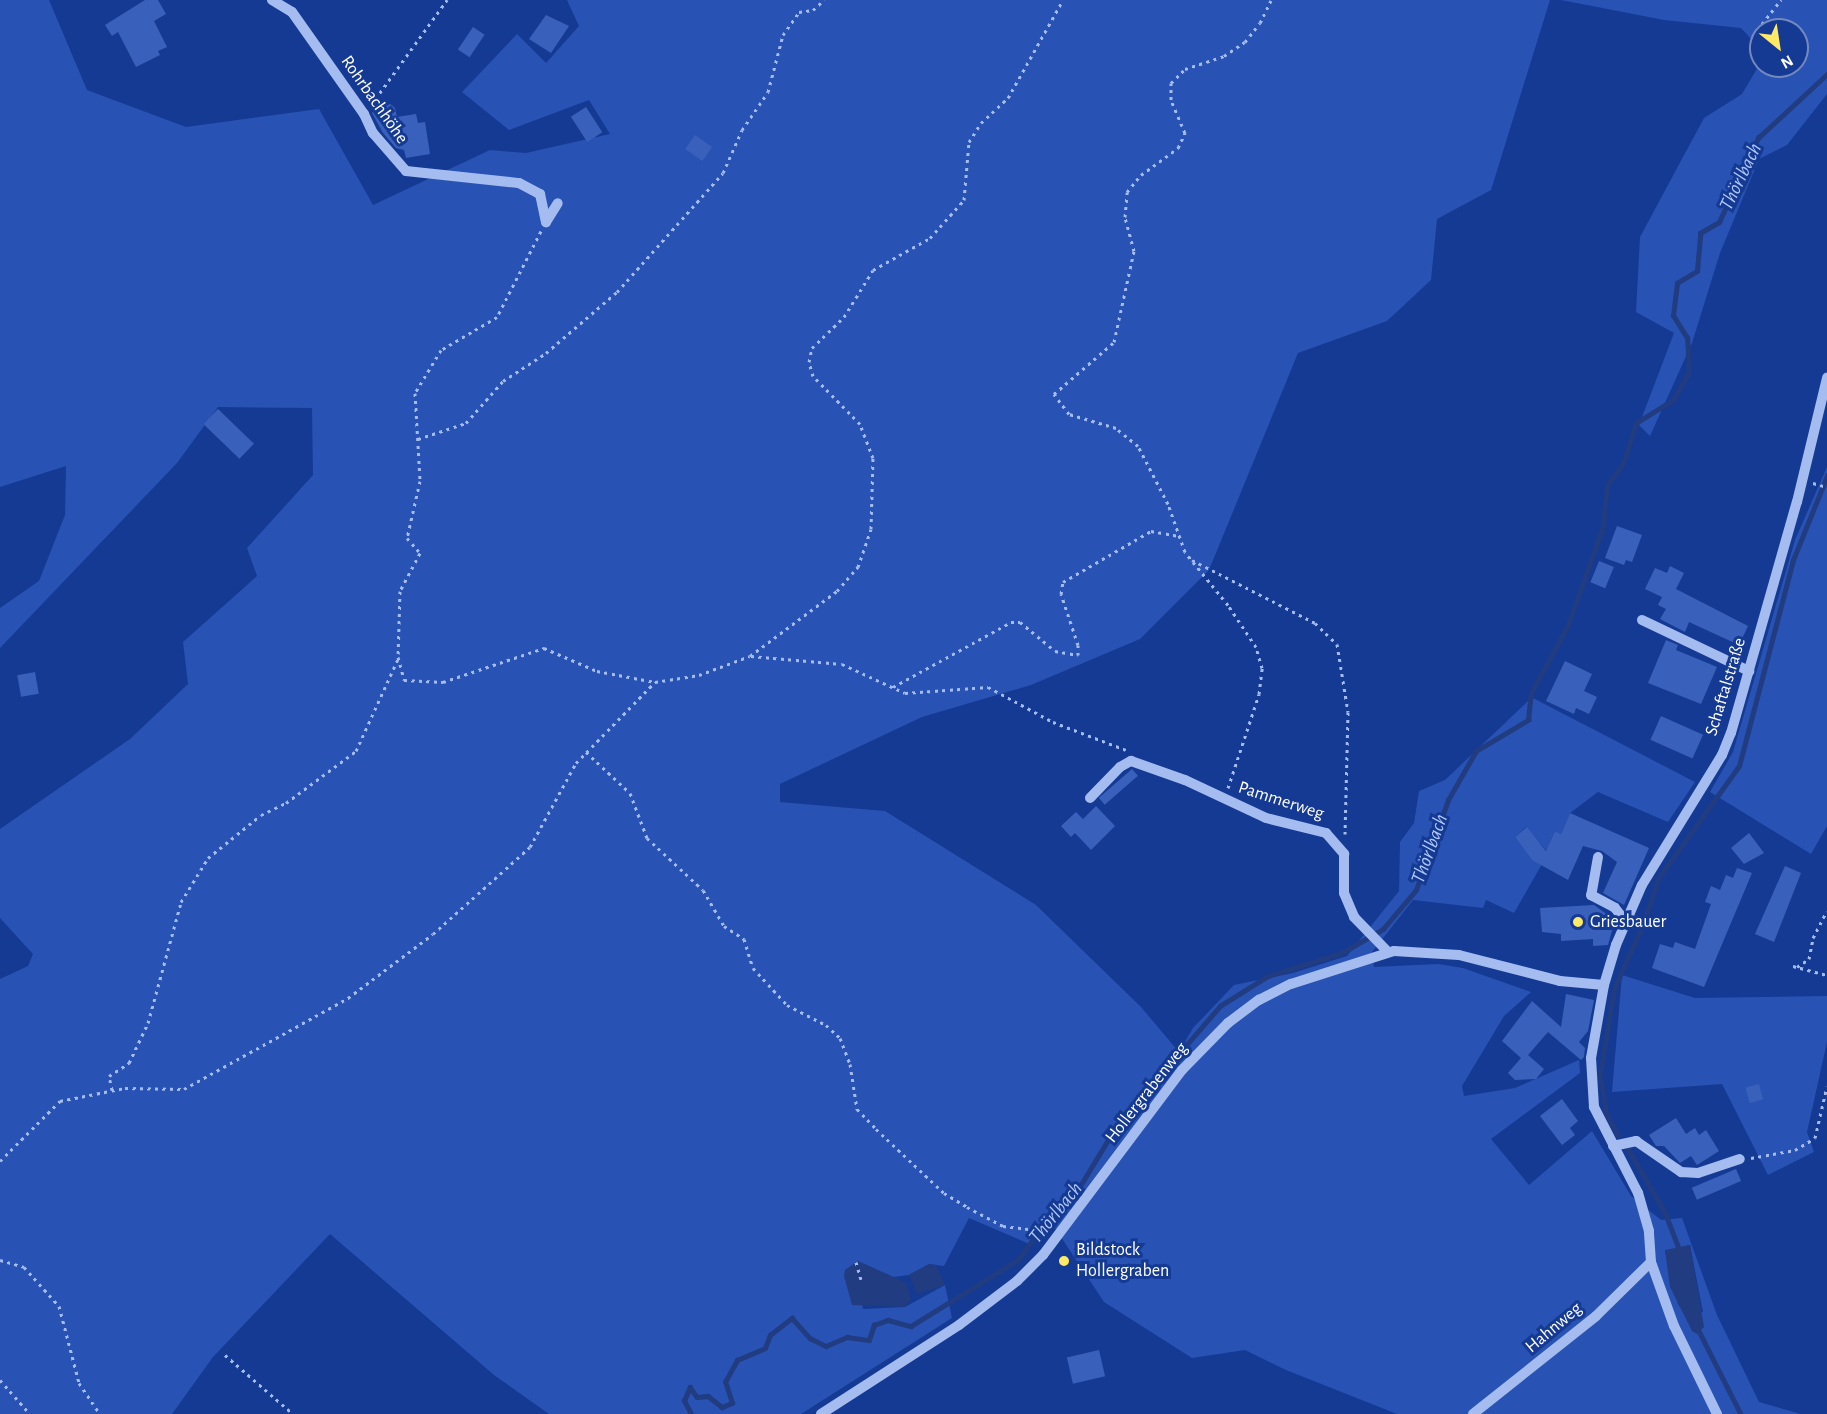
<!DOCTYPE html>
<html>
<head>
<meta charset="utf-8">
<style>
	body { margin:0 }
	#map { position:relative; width:1827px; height:1414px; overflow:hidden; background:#153a94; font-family:"Alegreya Sans",sans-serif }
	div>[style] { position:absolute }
	.green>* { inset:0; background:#2852b3 }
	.water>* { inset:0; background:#213c80 }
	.stream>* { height:4.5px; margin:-2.25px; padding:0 2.25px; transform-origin:2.25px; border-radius:2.25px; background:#213c80 }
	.building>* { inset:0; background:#3961bb; transform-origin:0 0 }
	.path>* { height:3px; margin-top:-1.5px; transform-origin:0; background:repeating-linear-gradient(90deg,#a5bcf1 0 3px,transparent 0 7.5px) }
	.minor>* { height:10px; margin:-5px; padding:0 5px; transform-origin:5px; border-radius:5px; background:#a5bcf1 }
	.dots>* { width:16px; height:16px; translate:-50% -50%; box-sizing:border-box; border:3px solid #153a94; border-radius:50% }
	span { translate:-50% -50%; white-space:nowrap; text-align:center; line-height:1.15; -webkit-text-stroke:6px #153a94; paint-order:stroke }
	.street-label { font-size:18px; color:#fff }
	.poi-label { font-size:18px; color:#fff }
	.left { translate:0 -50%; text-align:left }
	.water-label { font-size:20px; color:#b1c7f8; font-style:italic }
	.north { position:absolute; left:1749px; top:18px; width:60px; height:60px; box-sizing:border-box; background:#153a94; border:2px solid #7389bf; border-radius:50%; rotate:150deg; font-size:16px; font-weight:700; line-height:24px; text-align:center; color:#fff }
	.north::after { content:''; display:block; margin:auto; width:21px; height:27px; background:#ffe965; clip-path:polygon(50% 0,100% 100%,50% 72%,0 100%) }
</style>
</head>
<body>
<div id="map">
	<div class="green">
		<div style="clip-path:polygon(evenodd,0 0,49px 0,87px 90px,186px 127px,319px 109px,373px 205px,490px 150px,526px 153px,610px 134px,589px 100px,509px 130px,462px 92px,517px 34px,546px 63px,579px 26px,567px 0,1550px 0,1491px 190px,1437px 219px,1431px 280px,1387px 321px,1298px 353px,1209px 570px,1140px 639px,1031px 685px,922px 717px,780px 784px,780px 802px,885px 811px,1036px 905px,1141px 1007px,1179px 1052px,1193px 1028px,1234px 985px,1293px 973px,1347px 956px,1399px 891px,1400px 842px,1414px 823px,1419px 791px,1445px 780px,1528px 701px,1531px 693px,1531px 697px,1695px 782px,1668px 822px,1598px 792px,1570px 813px,1561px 834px,1555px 831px,1549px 845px,1554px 853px,1545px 849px,1526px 827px,1515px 837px,1532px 860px,1542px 864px,1514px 913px,1486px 900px,1483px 908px,1413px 900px,1372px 952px,1374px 967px,1438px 964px,1463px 968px,1531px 992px,1504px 1016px,1462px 1086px,1464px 1096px,1515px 1088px,1579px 1060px,1580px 1073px,1491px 1139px,1529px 1185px,1592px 1131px,1631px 1196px,1661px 1220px,1682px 1218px,1717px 1315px,1759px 1402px,1801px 1414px,1397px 1414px,1286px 1370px,1245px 1350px,1192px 1358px,1104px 1302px,1051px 1222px,1032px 1245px,969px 1218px,944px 1266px,929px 1264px,909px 1275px,893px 1277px,854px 1263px,863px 1309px,905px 1307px,945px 1285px,952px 1318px,801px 1414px,549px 1414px,494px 1375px,330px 1234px,213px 1357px,172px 1414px,0 1414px,0 979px,28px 966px,33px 954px,0 918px,0 829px,130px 739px,188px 684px,183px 642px,257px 576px,247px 548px,313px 475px,312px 408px,218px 407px,177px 463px,0 648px,0 608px,39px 581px,65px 515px,66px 466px,0 487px,0 0,1690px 1245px,1703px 1312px,1687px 1316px,1678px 1304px,1665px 1251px,1690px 1245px)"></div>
		<div style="clip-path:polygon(1561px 0,1827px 0,1827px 94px,1787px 145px,1759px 159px,1720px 253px,1692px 343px,1650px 436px,1639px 425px,1674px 333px,1636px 312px,1640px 237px,1704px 118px,1742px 94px,1761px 62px,1761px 66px,1797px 66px,1797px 30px,1761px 30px,1761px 50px,1741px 28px,1664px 20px)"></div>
		<div style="clip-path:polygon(1827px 467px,1827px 826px,1811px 854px,1710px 792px,1733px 752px,1795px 540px)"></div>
		<div style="clip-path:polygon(1622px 975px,1695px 998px,1827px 996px,1827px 1042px,1807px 1132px,1814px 1152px,1768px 1175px,1722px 1084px,1612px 1092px)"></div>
	</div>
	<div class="water">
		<div style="clip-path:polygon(1690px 1245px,1704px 1327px,1697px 1334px,1692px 1331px,1670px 1287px,1665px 1250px)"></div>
		<div style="clip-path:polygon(858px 1261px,907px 1283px,911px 1300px,905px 1307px,852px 1305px,844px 1276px,845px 1270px)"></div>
		<div style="clip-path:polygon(929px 1264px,936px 1265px,945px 1285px,917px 1294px,909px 1275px)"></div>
	</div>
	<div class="stream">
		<div style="left:1618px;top:1136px;width:26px;rotate:-118deg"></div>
		<div style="left:1606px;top:1113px;width:39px;rotate:-99deg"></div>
		<div style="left:1600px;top:1074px;width:86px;rotate:-80.6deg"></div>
		<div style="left:1614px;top:989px;width:73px;rotate:-65.9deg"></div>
		<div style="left:1644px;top:922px;width:45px;rotate:-72deg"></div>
		<div style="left:1658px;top:879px;width:139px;rotate:-54.4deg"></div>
		<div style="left:1739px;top:766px;width:213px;rotate:-75.3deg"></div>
		<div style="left:1793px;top:560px;width:91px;rotate:-68deg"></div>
		<div style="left:1627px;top:1147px;width:75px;rotate:59.7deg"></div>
		<div style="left:1665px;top:1212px;width:42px;rotate:69deg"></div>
		<div style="left:1698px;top:1329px;width:95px;rotate:63.2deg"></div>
		<div style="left:691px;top:1414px;width:15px;rotate:-118deg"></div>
		<div style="left:684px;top:1401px;width:15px;rotate:-67deg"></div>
		<div style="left:690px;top:1387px;width:12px;rotate:55deg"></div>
		<div style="left:697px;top:1397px;width:11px;rotate:-5deg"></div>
		<div style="left:708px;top:1396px;width:18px;rotate:38deg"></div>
		<div style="left:722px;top:1407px;width:11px;rotate:-22deg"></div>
		<div style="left:732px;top:1403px;width:22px;rotate:-108deg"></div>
		<div style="left:725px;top:1382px;width:25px;rotate:-61deg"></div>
		<div style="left:737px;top:1360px;width:30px;rotate:-23deg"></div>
		<div style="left:765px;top:1348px;width:14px;rotate:-69deg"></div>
		<div style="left:770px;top:1335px;width:28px;rotate:-38deg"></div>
		<div style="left:792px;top:1318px;width:27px;rotate:48deg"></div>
		<div style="left:810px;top:1338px;width:18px;rotate:27deg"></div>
		<div style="left:826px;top:1346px;width:23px;rotate:-23deg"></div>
		<div style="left:847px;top:1337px;width:22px;rotate:8deg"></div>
		<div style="left:869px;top:1340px;width:16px;rotate:-72deg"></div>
		<div style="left:874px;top:1325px;width:15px;rotate:-20deg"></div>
		<div style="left:888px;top:1320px;width:24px;rotate:15deg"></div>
		<div style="left:911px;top:1326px;width:126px;rotate:-31.7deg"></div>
		<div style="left:1018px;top:1260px;width:53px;rotate:-54.2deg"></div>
		<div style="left:1049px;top:1217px;width:33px;rotate:-40deg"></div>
		<div style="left:1074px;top:1196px;width:83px;rotate:-58.8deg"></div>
		<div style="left:1117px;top:1125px;width:157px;rotate:-49.1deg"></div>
		<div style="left:1220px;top:1006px;width:57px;rotate:-32deg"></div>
		<div style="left:1268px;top:976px;width:77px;rotate:-17.3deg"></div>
		<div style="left:1342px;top:953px;width:48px;rotate:-30.3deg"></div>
		<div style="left:1383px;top:929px;width:51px;rotate:-49.8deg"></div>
		<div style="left:1416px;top:890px;width:96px;rotate:-70.4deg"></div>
		<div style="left:1448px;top:800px;width:56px;rotate:-60.3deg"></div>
		<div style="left:1476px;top:751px;width:61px;rotate:-30.8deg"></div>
		<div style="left:1528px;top:720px;width:27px;rotate:-84deg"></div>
		<div style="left:1531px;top:693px;width:77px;rotate:-61.4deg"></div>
		<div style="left:1568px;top:625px;width:105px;rotate:-70.5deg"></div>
		<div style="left:1603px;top:526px;width:41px;rotate:-84.4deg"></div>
		<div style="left:1607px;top:485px;width:26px;rotate:-53deg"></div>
		<div style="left:1623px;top:464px;width:43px;rotate:-72.4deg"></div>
		<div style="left:1636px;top:423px;width:44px;rotate:-31.9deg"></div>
		<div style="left:1673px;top:400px;width:32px;rotate:-60deg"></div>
		<div style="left:1689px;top:372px;width:34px;rotate:-93deg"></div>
		<div style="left:1687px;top:338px;width:26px;rotate:-122deg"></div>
		<div style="left:1673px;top:316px;width:33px;rotate:-83deg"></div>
		<div style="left:1677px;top:283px;width:23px;rotate:-31deg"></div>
		<div style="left:1697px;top:271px;width:38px;rotate:-85deg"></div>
		<div style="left:1700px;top:233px;width:22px;rotate:-30deg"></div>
		<div style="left:1719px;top:222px;width:93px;rotate:-65.1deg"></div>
		<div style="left:1758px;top:138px;width:94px;rotate:-42.8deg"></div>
	</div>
	<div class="building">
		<div style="clip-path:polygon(145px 0,158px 0,166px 14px,154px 21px,167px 47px,158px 51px,160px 55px,136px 67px,118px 32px,112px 36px,105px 25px)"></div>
		<div style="clip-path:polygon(546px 15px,569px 26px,551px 53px,529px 39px)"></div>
		<div style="left:473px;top:27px;width:14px;height:27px;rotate:34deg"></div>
		<div style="clip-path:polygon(384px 99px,395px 108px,397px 117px,416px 114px,418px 123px,425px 122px,430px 154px,406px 158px,404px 150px,396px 148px,383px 133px,372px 113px)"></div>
		<div style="left:586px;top:107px;width:30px;height:18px;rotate:57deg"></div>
		<div style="left:695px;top:135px;width:21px;height:17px;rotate:35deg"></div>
		<div style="left:218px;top:409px;width:50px;height:21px;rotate:44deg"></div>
		<div style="clip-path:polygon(1617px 526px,1642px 535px,1632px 562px,1626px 560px,1624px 565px,1605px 558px)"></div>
		<div style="left:1599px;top:561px;width:16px;height:23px;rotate:22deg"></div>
		<div style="clip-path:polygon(1670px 566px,1684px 573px,1676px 589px,1748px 626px,1739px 645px,1689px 622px,1685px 632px,1660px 619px,1666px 609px,1658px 605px,1662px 597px,1645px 589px,1655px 568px,1667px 573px)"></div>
		<div style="clip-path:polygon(1666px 640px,1678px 645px,1676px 650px,1717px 667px,1701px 704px,1648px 683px)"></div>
		<div style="clip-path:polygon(1565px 661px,1592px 674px,1584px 691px,1597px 697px,1589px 714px,1576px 708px,1574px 714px,1546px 701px)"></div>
		<div style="left:35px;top:672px;width:22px;height:18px;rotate:80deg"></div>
		<div style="left:1661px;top:716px;width:46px;height:26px;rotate:24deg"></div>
		<div style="left:1132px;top:769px;width:9px;height:44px;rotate:49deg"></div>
		<div style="clip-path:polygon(1096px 806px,1115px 826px,1091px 850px,1075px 833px,1071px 837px,1061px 826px,1076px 812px,1083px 819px)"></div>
		<div style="clip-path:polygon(1570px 813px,1649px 848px,1624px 905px,1603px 893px,1617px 862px,1602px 851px,1583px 846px,1568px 880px,1532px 860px,1515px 837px,1527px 827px,1546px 851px,1555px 831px,1561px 834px)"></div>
		<div style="clip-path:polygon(1749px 833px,1764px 853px,1744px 864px,1731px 848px)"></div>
		<div style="clip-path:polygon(1785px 866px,1801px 873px,1774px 942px,1755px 934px)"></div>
		<div style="clip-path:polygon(1737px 868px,1752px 873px,1704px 987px,1652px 968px,1660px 944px,1673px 948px,1675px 942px,1695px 949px,1711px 904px,1705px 902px,1711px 886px,1720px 890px,1726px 875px,1733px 878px)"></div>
		<div style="clip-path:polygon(1594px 905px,1615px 920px,1608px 945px,1593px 946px,1593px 939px,1561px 941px,1561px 934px,1542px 932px,1540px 908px)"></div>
		<div style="clip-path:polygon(1566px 994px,1594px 1000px,1588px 1031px,1579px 1042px,1585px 1048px,1584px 1057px,1581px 1060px,1548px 1032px,1528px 1055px,1544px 1069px,1536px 1079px,1515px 1080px,1508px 1073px,1521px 1058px,1502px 1041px,1532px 1001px,1561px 1027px)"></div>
		<div style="left:1759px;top:1084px;width:16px;height:14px;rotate:75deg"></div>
		<div style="clip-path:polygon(1562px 1099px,1578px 1121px,1570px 1128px,1575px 1135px,1562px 1145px,1540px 1116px)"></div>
		<div style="clip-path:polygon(1676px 1118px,1686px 1134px,1695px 1128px,1699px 1135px,1706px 1130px,1719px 1151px,1697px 1165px,1691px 1156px,1680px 1163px,1664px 1146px,1656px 1146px,1649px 1135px)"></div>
		<div style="left:1736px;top:1169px;width:13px;height:48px;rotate:67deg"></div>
		<div style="left:1099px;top:1350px;width:27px;height:33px;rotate:77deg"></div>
	</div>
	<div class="path">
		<div style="left:1762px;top:24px;width:31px;rotate:-52deg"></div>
		<div style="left:371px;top:105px;width:130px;rotate:-54.1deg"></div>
		<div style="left:541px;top:231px;width:97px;rotate:117.1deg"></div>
		<div style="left:497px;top:317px;width:65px;rotate:149.5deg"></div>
		<div style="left:441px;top:350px;width:50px;rotate:121.2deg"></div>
		<div style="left:415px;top:393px;width:88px;rotate:86.7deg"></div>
		<div style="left:420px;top:481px;width:58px;rotate:102.8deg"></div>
		<div style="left:407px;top:538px;width:20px;rotate:49deg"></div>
		<div style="left:420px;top:553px;width:43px;rotate:117.8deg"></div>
		<div style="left:400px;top:591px;width:66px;rotate:91.7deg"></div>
		<div style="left:398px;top:657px;width:24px;rotate:75deg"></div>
		<div style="left:404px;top:680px;width:39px;rotate:3deg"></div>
		<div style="left:443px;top:682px;width:107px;rotate:-18.6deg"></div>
		<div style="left:544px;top:648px;width:58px;rotate:23.5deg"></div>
		<div style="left:597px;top:671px;width:59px;rotate:10.7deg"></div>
		<div style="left:655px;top:682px;width:45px;rotate:-9deg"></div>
		<div style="left:699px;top:675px;width:54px;rotate:-20.4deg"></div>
		<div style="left:750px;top:656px;width:109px;rotate:-36.8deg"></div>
		<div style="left:837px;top:591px;width:32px;rotate:-49deg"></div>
		<div style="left:858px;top:567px;width:40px;rotate:-71.1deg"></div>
		<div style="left:871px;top:529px;width:71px;rotate:-88.4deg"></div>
		<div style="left:873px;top:458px;width:36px;rotate:-111deg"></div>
		<div style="left:860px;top:424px;width:67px;rotate:-134.4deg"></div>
		<div style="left:813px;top:376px;width:15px;rotate:-106deg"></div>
		<div style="left:809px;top:362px;width:14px;rotate:-78deg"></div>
		<div style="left:812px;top:348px;width:45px;rotate:-44.1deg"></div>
		<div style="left:844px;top:317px;width:55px;rotate:-58.3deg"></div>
		<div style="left:873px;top:270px;width:65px;rotate:-29.3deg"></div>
		<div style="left:930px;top:238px;width:51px;rotate:-48.2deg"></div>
		<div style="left:964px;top:200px;width:58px;rotate:-85.1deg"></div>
		<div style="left:969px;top:142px;width:22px;rotate:-58deg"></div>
		<div style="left:981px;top:123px;width:37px;rotate:-43deg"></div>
		<div style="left:1008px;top:98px;width:112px;rotate:-60.7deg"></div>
		<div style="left:418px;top:439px;width:51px;rotate:-18.4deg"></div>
		<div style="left:466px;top:423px;width:56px;rotate:-48.6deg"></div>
		<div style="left:503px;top:381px;width:51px;rotate:-33.1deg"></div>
		<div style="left:546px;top:353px;width:94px;rotate:-40.7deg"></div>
		<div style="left:617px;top:292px;width:159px;rotate:-48.3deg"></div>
		<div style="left:723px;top:173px;width:47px;rotate:-66.2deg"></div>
		<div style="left:742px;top:130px;width:46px;rotate:-55.6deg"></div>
		<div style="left:768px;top:92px;width:59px;rotate:-75.3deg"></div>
		<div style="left:783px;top:35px;width:28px;rotate:-55deg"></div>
		<div style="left:799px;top:12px;width:14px;rotate:-8deg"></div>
		<div style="left:813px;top:10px;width:15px;rotate:-42deg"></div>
		<div style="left:1813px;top:483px;width:15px;rotate:16deg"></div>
		<div style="left:1192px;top:560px;width:138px;rotate:27.1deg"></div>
		<div style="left:1315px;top:623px;width:30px;rotate:44deg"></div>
		<div style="left:1337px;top:644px;width:69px;rotate:80.8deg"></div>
		<div style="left:1348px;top:712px;width:122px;rotate:91.4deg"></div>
		<div style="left:751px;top:656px;width:91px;rotate:5deg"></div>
		<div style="left:842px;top:664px;width:69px;rotate:24.7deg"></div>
		<div style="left:905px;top:693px;width:83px;rotate:-4.1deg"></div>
		<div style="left:988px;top:687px;width:74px;rotate:28.3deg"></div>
		<div style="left:1053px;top:722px;width:78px;rotate:21deg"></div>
		<div style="left:893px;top:687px;width:135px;rotate:-28.8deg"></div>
		<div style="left:1011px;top:622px;width:9px"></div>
		<div style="left:1020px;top:622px;width:45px;rotate:39.6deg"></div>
		<div style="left:1055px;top:651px;width:23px;rotate:10deg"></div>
		<div style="left:1078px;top:655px;width:10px;rotate:-90deg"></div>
		<div style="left:1078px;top:645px;width:54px;rotate:-108.4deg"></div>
		<div style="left:1061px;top:594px;width:12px;rotate:-81deg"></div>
		<div style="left:1063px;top:582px;width:102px;rotate:-30.1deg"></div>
		<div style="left:1151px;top:531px;width:27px;rotate:10deg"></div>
		<div style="left:586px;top:752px;width:60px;rotate:43deg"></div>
		<div style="left:630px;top:793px;width:48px;rotate:69.3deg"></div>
		<div style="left:647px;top:838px;width:76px;rotate:42.9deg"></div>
		<div style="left:703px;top:890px;width:42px;rotate:59.7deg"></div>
		<div style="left:724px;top:926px;width:24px;rotate:33deg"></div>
		<div style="left:744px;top:939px;width:30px;rotate:73deg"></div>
		<div style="left:753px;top:968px;width:50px;rotate:47.4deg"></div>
		<div style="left:787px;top:1005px;width:44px;rotate:27.1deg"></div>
		<div style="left:826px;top:1025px;width:19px;rotate:43deg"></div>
		<div style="left:840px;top:1038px;width:28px;rotate:69deg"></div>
		<div style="left:850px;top:1064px;width:46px;rotate:81.2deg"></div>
		<div style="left:857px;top:1109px;width:28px;rotate:46deg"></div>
		<div style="left:876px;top:1129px;width:93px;rotate:43.3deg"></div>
		<div style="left:944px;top:1193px;width:27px;rotate:31deg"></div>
		<div style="left:967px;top:1207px;width:41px;rotate:27.8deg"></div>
		<div style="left:1003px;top:1226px;width:42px;rotate:6.8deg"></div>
		<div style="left:1228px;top:788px;width:99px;rotate:-71.7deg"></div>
		<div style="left:1259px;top:694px;width:26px;rotate:-83deg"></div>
		<div style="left:1262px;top:668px;width:22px;rotate:-106deg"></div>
		<div style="left:1256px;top:647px;width:50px;rotate:-123.7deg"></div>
		<div style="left:1228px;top:605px;width:68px;rotate:-129.1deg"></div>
		<div style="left:1185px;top:552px;width:51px;rotate:-109.5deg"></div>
		<div style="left:1168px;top:504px;width:65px;rotate:-117.3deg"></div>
		<div style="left:1138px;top:446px;width:28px;rotate:-141deg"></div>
		<div style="left:1116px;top:428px;width:49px;rotate:-163.4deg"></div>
		<div style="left:1069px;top:414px;width:25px;rotate:-127deg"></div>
		<div style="left:1054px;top:394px;width:79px;rotate:-40.9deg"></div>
		<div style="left:1114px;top:342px;width:93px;rotate:-77.6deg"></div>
		<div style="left:1134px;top:251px;width:35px;rotate:-105deg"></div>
		<div style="left:1125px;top:217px;width:25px;rotate:-85deg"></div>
		<div style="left:1127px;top:192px;width:22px;rotate:-51deg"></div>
		<div style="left:1141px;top:175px;width:46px;rotate:-36.1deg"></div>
		<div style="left:1178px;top:148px;width:17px;rotate:-65deg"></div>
		<div style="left:1185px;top:133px;width:36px;rotate:-113deg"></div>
		<div style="left:1171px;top:100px;width:17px;rotate:-90deg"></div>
		<div style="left:1171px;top:83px;width:20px;rotate:-45deg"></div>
		<div style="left:1185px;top:69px;width:41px;rotate:-18.4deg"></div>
		<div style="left:1224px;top:56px;width:25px;rotate:-34deg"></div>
		<div style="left:1245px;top:42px;width:24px;rotate:-52deg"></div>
		<div style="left:1260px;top:23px;width:25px;rotate:-64deg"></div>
		<div style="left:1793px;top:966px;width:35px;rotate:15deg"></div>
		<div style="left:1797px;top:967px;width:14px;rotate:-34deg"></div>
		<div style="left:1809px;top:959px;width:21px;rotate:-79deg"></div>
		<div style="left:1813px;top:938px;width:30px;rotate:-63deg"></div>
		<div style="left:112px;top:1090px;width:14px;rotate:-102deg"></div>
		<div style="left:109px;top:1076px;width:24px;rotate:-33deg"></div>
		<div style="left:129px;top:1063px;width:44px;rotate:-64.6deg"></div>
		<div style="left:148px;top:1023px;width:125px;rotate:-74.7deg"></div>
		<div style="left:181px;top:902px;width:52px;rotate:-58.5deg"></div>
		<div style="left:208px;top:858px;width:68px;rotate:-39.1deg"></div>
		<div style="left:261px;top:815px;width:28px;rotate:-26deg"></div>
		<div style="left:286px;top:803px;width:87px;rotate:-36.6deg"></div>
		<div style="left:356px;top:751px;width:101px;rotate:-65.5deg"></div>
		<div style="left:1751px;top:1158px;width:45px;rotate:-10.3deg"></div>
		<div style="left:1795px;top:1150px;width:23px;rotate:-31deg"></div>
		<div style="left:1815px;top:1138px;width:53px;rotate:-77deg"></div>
		<div style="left:0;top:1161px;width:85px;rotate:-45deg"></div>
		<div style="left:60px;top:1101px;width:66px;rotate:-11.3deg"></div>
		<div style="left:125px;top:1088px;width:59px;rotate:1deg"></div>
		<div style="left:184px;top:1089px;width:188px;rotate:-29deg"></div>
		<div style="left:348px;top:998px;width:106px;rotate:-37deg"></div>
		<div style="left:433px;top:934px;width:130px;rotate:-41.9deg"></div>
		<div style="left:530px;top:847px;width:96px;rotate:-61.3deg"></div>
		<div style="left:576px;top:763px;width:113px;rotate:-45.7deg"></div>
		<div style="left:0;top:1260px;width:25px;rotate:16deg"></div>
		<div style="left:24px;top:1267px;width:52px;rotate:48.1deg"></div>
		<div style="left:59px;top:1306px;width:80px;rotate:75.4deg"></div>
		<div style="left:79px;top:1383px;width:37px;rotate:56deg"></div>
		<div style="left:856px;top:1262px;width:18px;rotate:74deg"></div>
		<div style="left:225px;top:1355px;width:90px;rotate:40.9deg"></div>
		<div style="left:0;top:1380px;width:45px;rotate:48.6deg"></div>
	</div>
	<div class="minor">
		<div style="left:272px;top:0;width:23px;rotate:31deg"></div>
		<div style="left:292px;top:12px;width:125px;rotate:54.8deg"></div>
		<div style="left:364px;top:114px;width:21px;rotate:65deg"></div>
		<div style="left:373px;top:133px;width:50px;rotate:49deg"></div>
		<div style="left:406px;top:171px;width:114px;rotate:6.1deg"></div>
		<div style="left:519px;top:183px;width:24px;rotate:28deg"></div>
		<div style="left:540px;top:194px;width:29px;rotate:78deg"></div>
		<div style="left:546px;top:222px;width:22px;rotate:-58deg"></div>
		<div style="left:1642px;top:620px;width:119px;rotate:25.5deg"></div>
		<div style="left:1090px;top:798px;width:43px;rotate:-45.9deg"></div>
		<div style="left:1120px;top:767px;width:13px;rotate:-29deg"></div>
		<div style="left:1131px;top:761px;width:57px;rotate:19.4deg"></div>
		<div style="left:1185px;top:780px;width:89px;rotate:25.1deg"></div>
		<div style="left:1266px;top:818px;width:62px;rotate:14deg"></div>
		<div style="left:1326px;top:833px;width:28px;rotate:49deg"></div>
		<div style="left:1344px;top:854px;width:39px;rotate:90deg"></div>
		<div style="left:1344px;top:893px;width:26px;rotate:67deg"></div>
		<div style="left:1354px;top:917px;width:49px;rotate:45.8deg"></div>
		<div style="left:1598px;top:857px;width:39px;rotate:100deg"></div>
		<div style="left:1591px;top:895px;width:27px;rotate:28deg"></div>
		<div style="left:1615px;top:908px;width:18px;rotate:52deg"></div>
		<div style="left:1613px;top:1146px;width:24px;rotate:-12deg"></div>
		<div style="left:1636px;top:1141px;width:55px;rotate:34.6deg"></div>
		<div style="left:1681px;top:1172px;width:17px;rotate:3deg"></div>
		<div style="left:1698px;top:1173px;width:44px;rotate:-18.4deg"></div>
		<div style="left:821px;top:1414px;width:164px;rotate:-32.8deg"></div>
		<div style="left:959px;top:1325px;width:73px;rotate:-37.2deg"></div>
		<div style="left:1017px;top:1281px;width:37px;rotate:-45deg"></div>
		<div style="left:1043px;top:1255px;width:231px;rotate:-53.1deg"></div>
		<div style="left:1182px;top:1070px;width:66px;rotate:-45.6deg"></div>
		<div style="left:1228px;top:1023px;width:39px;rotate:-37deg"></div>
		<div style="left:1259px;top:1000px;width:36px;rotate:-27deg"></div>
		<div style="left:1291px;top:984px;width:108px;rotate:-17.8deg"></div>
		<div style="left:1394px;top:951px;width:65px;rotate:3.5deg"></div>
		<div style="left:1459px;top:955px;width:104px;rotate:14.4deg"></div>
		<div style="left:1560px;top:981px;width:44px;rotate:5.2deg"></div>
		<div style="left:1473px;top:1414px;width:157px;rotate:-38.5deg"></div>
		<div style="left:1596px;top:1316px;width:77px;rotate:-44.5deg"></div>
		<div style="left:1717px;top:1414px;width:98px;rotate:-116deg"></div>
		<div style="left:1674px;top:1326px;width:68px;rotate:-109.8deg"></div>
		<div style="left:1651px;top:1262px;width:31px;rotate:-94deg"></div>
		<div style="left:1649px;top:1231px;width:40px;rotate:-106deg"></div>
		<div style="left:1638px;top:1193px;width:97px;rotate:-117.1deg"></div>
		<div style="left:1594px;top:1107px;width:49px;rotate:-93.5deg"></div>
		<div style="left:1591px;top:1058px;width:74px;rotate:-79.9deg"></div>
		<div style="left:1604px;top:985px;width:42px;rotate:-73.3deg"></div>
		<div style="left:1616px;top:945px;width:65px;rotate:-66.6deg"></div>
		<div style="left:1642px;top:885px;width:153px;rotate:-58.4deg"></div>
		<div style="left:1722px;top:755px;width:24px;rotate:-68deg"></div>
		<div style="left:1731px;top:733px;width:240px;rotate:-74.1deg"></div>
		<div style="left:1797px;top:502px;width:128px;rotate:-76.4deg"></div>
	</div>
	<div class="dots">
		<div style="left:1578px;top:922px;background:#ffe965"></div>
		<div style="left:1064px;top:1261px;background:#ffe965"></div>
	</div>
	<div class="street-label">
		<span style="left:374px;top:100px;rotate:55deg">Rohrbachhöhe</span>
		<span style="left:1726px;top:687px;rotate:-73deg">Schaftalstraße</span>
		<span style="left:1281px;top:801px;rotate:18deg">Pammerweg</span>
		<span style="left:1147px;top:1093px;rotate:-52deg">Hollergrabenweg</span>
		<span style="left:1554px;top:1328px;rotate:-40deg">Hahnweg</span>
	</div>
	<div class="poi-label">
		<span class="left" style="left:1590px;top:922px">Griesbauer</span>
		<span class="left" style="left:1076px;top:1261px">Bildstock<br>Hollergraben</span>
	</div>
	<div class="water-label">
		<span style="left:1741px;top:177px;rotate:-64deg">Thörlbach</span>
		<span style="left:1430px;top:849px;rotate:-70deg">Thörlbach</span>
		<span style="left:1056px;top:1213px;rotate:-51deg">Thörlbach</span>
	</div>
	<div class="north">N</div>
</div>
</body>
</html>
